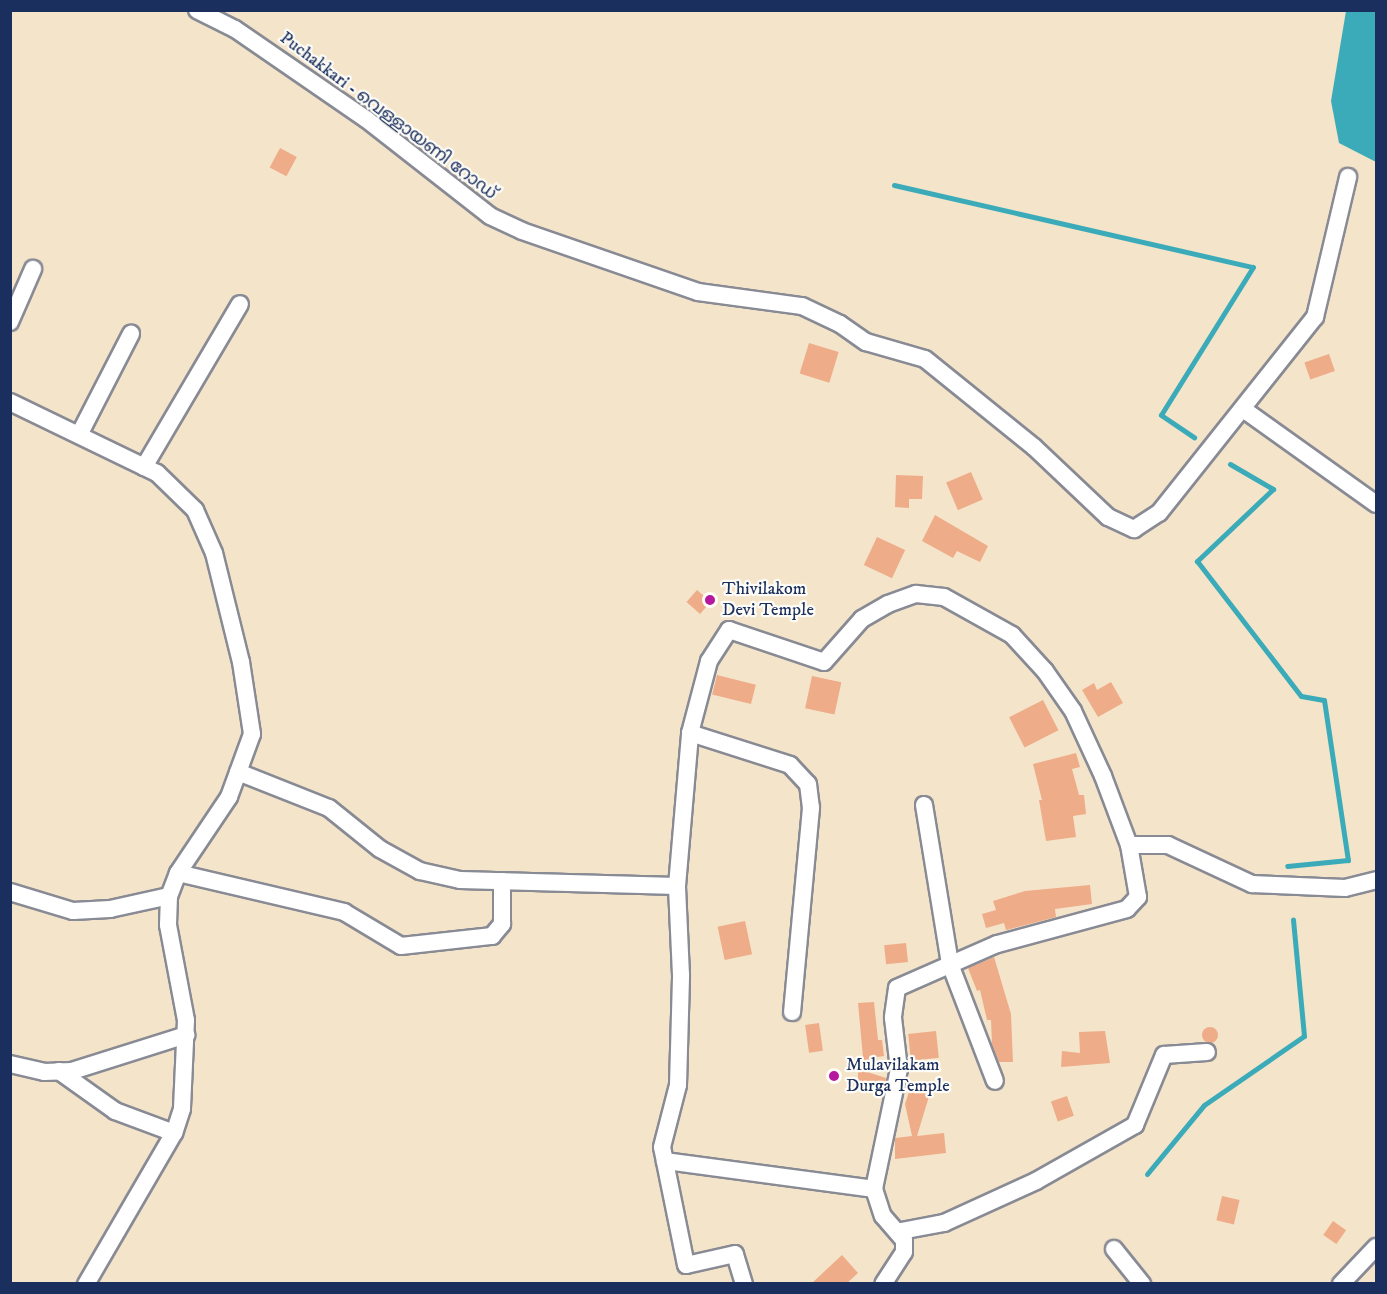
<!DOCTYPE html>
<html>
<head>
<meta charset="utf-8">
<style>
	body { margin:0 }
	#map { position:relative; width:1387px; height:1294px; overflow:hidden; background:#f4e4ca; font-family:"IM FELL DW Pica","Noto Sans Malayalam",serif }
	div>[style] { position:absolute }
	.water>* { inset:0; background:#3cabb9 }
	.stream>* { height:5px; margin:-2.5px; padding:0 2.5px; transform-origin:2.5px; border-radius:2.5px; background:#3cabb9 }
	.building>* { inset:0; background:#eeac89; transform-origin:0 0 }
	.round { border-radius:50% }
	.roads { filter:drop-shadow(2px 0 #888a94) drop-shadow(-2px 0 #888a94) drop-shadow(0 2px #888a94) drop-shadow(0 -2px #888a94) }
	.minor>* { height:16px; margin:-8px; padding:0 8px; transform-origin:8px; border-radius:8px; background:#fff }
	.dots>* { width:16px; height:16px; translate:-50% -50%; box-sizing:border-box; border:3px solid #fdfcf7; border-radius:50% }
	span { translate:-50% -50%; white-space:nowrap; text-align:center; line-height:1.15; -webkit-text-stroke:4.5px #fdfcf7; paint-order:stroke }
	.street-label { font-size:18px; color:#1b2f5e }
	.poi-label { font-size:18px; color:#1b2f5e }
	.left { translate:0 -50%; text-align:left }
	.frame { position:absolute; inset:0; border:12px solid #1b2f5e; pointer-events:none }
</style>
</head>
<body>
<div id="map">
	<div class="water">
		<div style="clip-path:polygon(1346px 11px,1376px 11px,1376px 162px,1339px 143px,1331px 101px)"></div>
	</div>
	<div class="stream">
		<div style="left:894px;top:185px;width:368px;rotate:12.9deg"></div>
		<div style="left:1253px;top:267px;width:174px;rotate:121.9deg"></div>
		<div style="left:1161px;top:415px;width:40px;rotate:34deg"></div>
		<div style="left:1230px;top:464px;width:50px;rotate:30.2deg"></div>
		<div style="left:1273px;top:489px;width:105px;rotate:136.5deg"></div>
		<div style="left:1197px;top:561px;width:170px;rotate:52.4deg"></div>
		<div style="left:1301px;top:696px;width:23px;rotate:10deg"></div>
		<div style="left:1324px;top:700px;width:162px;rotate:81.5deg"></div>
		<div style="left:1348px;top:860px;width:61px;rotate:174.4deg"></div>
		<div style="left:1147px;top:1174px;width:89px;rotate:-50.4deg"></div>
		<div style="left:1204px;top:1105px;width:121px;rotate:-34.6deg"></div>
		<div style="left:1304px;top:1036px;width:117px;rotate:-95.4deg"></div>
	</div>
	<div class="building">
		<div style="left:280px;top:148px;width:19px;height:22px;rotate:28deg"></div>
		<div style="left:809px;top:343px;width:31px;height:32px;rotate:17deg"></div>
		<div style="left:1329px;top:354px;width:18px;height:26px;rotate:71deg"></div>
		<div style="left:971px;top:472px;width:30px;height:27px;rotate:67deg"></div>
		<div style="clip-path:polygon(896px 475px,923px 476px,922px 499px,909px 499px,909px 508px,895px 507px)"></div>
		<div style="clip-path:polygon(935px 515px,988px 546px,980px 562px,957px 551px,953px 558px,922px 541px)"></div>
		<div style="left:877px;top:537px;width:31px;height:31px;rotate:25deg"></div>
		<div style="left:697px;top:590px;width:18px;height:16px;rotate:41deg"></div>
		<div style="left:717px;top:675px;width:40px;height:20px;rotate:14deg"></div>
		<div style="left:812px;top:676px;width:30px;height:33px;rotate:12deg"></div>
		<div style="clip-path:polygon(1111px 682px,1123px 703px,1098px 717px,1082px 690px,1094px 683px,1097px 690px)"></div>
		<div style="left:1043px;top:700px;width:34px;height:38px;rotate:63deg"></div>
		<div style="clip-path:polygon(1076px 753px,1080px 767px,1072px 769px,1079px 795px,1084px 795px,1086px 814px,1073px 816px,1076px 837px,1046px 841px,1039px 800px,1042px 800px,1033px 764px)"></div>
		<div style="clip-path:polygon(1090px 885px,1092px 904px,1055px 909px,1056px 917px,1006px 930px,1004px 923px,986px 928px,982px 914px,996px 910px,993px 901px,1025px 891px)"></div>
		<div style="left:745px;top:921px;width:34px;height:28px;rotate:78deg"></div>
		<div style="left:906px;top:943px;width:19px;height:22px;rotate:84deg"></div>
		<div style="clip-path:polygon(994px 957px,1011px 1014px,1013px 1062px,999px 1062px,992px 1044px,991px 1020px,987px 1020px,980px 990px,977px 991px,968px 968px)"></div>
		<div style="clip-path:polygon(874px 1002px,878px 1040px,882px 1040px,884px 1056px,877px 1057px,877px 1066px,864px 1068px,858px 1003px)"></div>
		<div style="left:819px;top:1023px;width:28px;height:14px;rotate:82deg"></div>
		<div class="round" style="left:1202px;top:1027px;width:16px;height:16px"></div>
		<div style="left:936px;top:1031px;width:27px;height:28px;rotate:84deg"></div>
		<div style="clip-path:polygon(1105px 1031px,1110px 1063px,1061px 1067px,1062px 1051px,1080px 1053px,1079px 1032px)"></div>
		<div style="clip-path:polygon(858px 1069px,886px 1078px,885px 1085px,858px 1086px)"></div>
		<div style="clip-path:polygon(911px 1086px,930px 1093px,917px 1136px,944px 1133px,946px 1153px,895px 1159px,895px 1138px,912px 1136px,905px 1104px)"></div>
		<div style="left:1067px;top:1096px;width:21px;height:17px;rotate:71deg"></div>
		<div style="left:1222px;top:1196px;width:18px;height:25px;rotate:13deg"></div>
		<div style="left:1333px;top:1221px;width:16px;height:17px;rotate:35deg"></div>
		<div style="clip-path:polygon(842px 1255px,858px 1273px,846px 1284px,811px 1284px)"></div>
	</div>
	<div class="roads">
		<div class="minor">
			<div style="left:197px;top:10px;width:42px;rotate:26.6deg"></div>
			<div style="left:235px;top:29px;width:159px;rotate:34.5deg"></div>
			<div style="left:366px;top:119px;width:157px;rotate:38deg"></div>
			<div style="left:490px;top:216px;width:35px;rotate:25deg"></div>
			<div style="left:522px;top:231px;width:186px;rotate:19.1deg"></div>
			<div style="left:698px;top:292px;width:105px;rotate:7.7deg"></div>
			<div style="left:802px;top:306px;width:42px;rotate:25.3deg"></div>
			<div style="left:840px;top:324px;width:32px;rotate:35deg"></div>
			<div style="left:866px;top:342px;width:61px;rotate:16.1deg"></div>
			<div style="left:925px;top:359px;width:140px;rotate:38.9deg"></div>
			<div style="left:1034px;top:447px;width:102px;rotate:43.4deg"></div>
			<div style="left:1108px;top:517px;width:29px;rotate:25deg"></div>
			<div style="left:1134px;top:529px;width:30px;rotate:-33deg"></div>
			<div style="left:1159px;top:513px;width:251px;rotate:-51.5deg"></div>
			<div style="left:1315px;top:317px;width:144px;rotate:-76.7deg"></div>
			<div style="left:10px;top:322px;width:58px;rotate:-66.5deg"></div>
			<div style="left:10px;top:402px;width:163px;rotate:25.8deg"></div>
			<div style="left:157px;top:473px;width:53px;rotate:44.2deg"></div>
			<div style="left:195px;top:510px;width:47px;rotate:66.2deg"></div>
			<div style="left:214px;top:553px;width:112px;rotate:76.1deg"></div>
			<div style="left:241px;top:662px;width:73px;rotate:81.3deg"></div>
			<div style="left:252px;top:734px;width:67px;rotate:110.1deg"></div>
			<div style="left:229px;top:797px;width:92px;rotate:123.9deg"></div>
			<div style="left:178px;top:873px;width:25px;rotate:111deg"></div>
			<div style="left:169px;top:896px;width:29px;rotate:92deg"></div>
			<div style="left:168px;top:925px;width:97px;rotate:79.3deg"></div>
			<div style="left:186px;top:1020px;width:89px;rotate:92.6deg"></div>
			<div style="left:182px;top:1109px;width:25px;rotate:108deg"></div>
			<div style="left:174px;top:1133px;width:175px;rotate:120.2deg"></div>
			<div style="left:1243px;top:409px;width:163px;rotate:35.5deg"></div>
			<div style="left:79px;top:435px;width:114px;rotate:-62.8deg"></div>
			<div style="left:144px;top:467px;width:189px;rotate:-59.5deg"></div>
			<div style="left:690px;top:733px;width:105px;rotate:17.7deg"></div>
			<div style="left:790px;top:765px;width:26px;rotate:47deg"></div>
			<div style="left:808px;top:784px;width:24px;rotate:83deg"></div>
			<div style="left:811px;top:808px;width:205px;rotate:95.3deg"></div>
			<div style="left:238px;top:772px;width:98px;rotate:21.6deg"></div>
			<div style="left:329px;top:808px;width:65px;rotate:38.8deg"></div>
			<div style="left:380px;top:849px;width:46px;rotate:28.8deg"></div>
			<div style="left:420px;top:871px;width:41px;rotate:12.7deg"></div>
			<div style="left:460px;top:880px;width:217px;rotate:1.6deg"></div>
			<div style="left:924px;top:805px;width:161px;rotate:80.7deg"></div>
			<div style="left:950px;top:964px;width:125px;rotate:69deg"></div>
			<div style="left:1129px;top:845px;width:39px"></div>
			<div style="left:1168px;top:845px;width:93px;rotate:24.9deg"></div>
			<div style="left:1252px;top:884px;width:93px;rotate:2.5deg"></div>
			<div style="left:1345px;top:888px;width:32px;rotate:-14deg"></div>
			<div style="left:178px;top:873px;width:171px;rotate:13.2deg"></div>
			<div style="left:344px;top:912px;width:66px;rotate:30.8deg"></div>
			<div style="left:401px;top:946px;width:92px;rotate:-6.3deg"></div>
			<div style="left:492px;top:936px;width:16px;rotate:-50deg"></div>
			<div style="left:502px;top:924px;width:43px;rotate:-90deg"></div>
			<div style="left:10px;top:892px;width:66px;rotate:16.8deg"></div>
			<div style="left:73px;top:911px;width:37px;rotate:-3deg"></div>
			<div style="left:110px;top:909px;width:60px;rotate:-12.4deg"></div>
			<div style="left:10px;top:1064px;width:35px;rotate:13deg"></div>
			<div style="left:44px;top:1072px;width:28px;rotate:-2deg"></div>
			<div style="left:72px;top:1071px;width:120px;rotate:-17.5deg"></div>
			<div style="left:59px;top:1071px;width:69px;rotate:35.5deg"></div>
			<div style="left:115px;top:1111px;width:63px;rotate:20.4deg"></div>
			<div style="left:665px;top:1161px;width:211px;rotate:7.6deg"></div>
			<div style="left:901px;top:1231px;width:44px;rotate:-10.5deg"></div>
			<div style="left:944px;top:1223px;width:101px;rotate:-24.5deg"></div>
			<div style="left:1036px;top:1181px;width:114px;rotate:-29.5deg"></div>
			<div style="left:1135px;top:1125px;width:76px;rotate:-67.5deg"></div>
			<div style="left:1164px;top:1055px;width:43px;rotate:-4deg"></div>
			<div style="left:1114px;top:1249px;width:45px;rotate:51.3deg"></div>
			<div style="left:744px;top:1284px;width:31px;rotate:-107deg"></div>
			<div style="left:735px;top:1254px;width:50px;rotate:167.3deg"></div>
			<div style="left:686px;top:1265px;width:120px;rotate:-101.5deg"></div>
			<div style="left:662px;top:1147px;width:64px;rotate:-75.5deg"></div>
			<div style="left:678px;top:1085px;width:110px;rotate:-88.4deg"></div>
			<div style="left:681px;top:975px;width:89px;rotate:-92.6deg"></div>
			<div style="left:677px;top:886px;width:154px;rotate:-85.1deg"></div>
			<div style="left:690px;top:733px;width:74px;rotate:-75.2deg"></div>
			<div style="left:709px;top:661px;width:37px;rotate:-57deg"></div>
			<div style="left:729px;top:630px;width:100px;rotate:18.6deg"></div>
			<div style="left:824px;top:662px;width:57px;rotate:-48.5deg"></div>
			<div style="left:862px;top:619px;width:30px;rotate:-30deg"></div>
			<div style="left:888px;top:604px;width:30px;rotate:-20deg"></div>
			<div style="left:916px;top:594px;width:28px;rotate:6deg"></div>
			<div style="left:944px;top:597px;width:78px;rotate:29.2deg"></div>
			<div style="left:1012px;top:635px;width:49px;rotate:47.5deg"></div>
			<div style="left:1045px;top:671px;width:49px;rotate:55deg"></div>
			<div style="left:1073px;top:711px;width:72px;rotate:65.2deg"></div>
			<div style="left:1103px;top:776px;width:74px;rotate:69.4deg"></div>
			<div style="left:1129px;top:845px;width:53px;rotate:80.2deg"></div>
			<div style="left:1138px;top:897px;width:16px;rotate:133deg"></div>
			<div style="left:1127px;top:909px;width:135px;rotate:164.9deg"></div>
			<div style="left:997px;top:944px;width:109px;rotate:156.3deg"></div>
			<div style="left:897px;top:988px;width:30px;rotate:98deg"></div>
			<div style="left:893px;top:1018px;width:51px;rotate:83.3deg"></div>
			<div style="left:899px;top:1069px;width:123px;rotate:101.8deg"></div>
			<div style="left:874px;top:1189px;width:28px;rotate:72deg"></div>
			<div style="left:883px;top:1216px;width:32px;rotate:49deg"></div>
			<div style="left:904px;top:1240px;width:12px;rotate:90deg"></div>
			<div style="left:904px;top:1252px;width:38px;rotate:123deg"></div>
			<div style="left:1341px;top:1284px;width:51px;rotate:-46.6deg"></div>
		</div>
	</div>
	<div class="dots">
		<div style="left:710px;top:600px;background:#b5179e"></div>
		<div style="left:834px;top:1076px;background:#b5179e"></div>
	</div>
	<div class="street-label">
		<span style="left:388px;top:116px;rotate:37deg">Puchakkari - വെള്ളായണി റോഡ്</span>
	</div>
	<div class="poi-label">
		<span class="left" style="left:722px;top:600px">Thivilakom<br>Devi Temple</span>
		<span class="left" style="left:846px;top:1076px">Mulavilakam<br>Durga Temple</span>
	</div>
	<div class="frame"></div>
</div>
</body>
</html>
